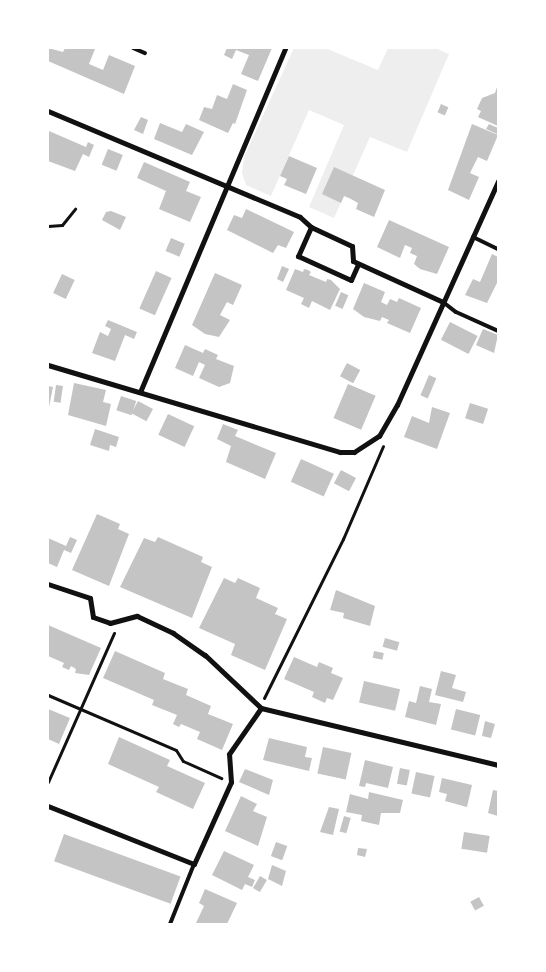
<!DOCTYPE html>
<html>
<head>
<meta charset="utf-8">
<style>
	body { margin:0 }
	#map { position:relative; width:546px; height:972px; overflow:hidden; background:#fff; font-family:Ubuntu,sans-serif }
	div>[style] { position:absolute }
	.green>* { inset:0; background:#eee }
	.building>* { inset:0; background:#c4c4c4; transform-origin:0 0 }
	.path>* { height:3px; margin:-1.5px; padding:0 1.5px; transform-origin:1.5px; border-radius:1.5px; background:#111 }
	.service>* { height:4px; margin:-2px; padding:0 2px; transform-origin:2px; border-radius:2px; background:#111 }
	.minor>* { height:5px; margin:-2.5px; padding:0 2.5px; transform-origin:2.5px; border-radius:2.5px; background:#111 }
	span { translate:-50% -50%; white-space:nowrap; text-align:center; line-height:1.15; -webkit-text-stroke:5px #fff; paint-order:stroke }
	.frame { position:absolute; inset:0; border:49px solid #fff; pointer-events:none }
</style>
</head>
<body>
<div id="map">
	<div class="green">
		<div style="clip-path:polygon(294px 48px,325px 48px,378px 70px,388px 48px,435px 48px,449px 54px,407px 152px,370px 137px,334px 218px,309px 207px,344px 125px,309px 110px,271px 196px,246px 185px,242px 173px,244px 157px)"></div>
	</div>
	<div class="building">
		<div style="clip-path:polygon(48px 48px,63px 52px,65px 48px,92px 48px,95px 49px,89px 64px,103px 70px,109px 55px,135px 66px,124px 94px,48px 61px)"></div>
		<div style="clip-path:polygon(227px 48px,272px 48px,258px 81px,241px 74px,249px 55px,236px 50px,232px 59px,224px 55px)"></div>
		<div style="clip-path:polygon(233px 84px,247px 90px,235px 124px,233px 123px,228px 133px,199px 120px,204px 107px,212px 109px,217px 95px,227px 99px)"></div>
		<div style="clip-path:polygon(498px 84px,498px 126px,478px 117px,481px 111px,477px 109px,482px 98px,495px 93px)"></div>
		<div style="left:441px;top:104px;width:8px;height:9px;rotate:23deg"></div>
		<div style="clip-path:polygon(141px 117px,148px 120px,143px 134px,134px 130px)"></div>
		<div style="clip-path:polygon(160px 123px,182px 132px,186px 124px,204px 132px,192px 155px,154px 139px)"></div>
		<div style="clip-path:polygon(472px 124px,498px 135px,487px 161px,478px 157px,470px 173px,479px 177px,469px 200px,448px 190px)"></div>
		<div style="clip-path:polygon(489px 124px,498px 128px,497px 134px,486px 129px)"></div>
		<div style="clip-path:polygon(49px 131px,86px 147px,88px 142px,94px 145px,89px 157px,83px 154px,75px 171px,48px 161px)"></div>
		<div style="left:108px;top:149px;width:16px;height:17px;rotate:22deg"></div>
		<div style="clip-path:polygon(289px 156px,317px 168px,306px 194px,284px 185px,287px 179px,280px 176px)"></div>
		<div style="clip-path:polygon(144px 162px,190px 182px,186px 191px,201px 197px,190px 222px,159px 209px,166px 191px,137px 178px)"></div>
		<div style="clip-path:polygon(334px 167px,385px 190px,374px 217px,356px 209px,358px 203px,351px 199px,344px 196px,341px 203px,322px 194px)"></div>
		<div style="clip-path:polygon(246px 209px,294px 232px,286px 248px,278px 245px,273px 253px,227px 230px,234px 215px,242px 218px)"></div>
		<div style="clip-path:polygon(111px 211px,126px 217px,120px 230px,102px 220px,106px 212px)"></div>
		<div style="clip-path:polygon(389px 220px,449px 247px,437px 274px,420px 269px,414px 264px,417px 256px,410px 253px,412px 248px,405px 245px,400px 258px,377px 247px)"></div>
		<div style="left:171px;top:238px;width:15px;height:14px;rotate:23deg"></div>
		<div style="clip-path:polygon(492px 254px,498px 257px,498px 281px,487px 303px,465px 295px,473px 279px,480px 282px)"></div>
		<div style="clip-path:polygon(282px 266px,289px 269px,283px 282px,277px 279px)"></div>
		<div style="clip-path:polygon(295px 269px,303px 272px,304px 269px,308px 270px,311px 272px,309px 275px,326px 282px,327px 279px,331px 280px,340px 289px,330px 310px,312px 301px,309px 308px,301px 304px,304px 298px,286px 290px)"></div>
		<div style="left:156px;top:271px;width:17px;height:41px;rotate:24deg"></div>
		<div style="clip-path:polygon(215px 273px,242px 285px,233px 305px,227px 302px,220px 315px,230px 320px,219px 337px,205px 334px,192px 325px)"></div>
		<div style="left:62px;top:274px;width:14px;height:21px;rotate:25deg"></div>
		<div style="clip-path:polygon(364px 283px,385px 292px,381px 302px,387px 305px,390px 299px,397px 302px,399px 298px,421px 308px,410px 333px,387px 323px,389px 320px,382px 317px,380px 321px,364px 317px,353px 309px)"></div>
		<div style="left:341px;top:292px;width:8px;height:15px;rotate:23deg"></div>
		<div style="clip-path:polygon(108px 320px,137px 332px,134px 339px,125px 335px,115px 361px,92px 353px,100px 332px,108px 336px,111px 329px,105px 326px)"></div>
		<div style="left:450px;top:322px;width:31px;height:20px;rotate:27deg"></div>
		<div style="clip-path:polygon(483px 329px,498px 335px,494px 353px,476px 345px)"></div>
		<div style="clip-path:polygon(185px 345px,203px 353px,205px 349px,218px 355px,216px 359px,234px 366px,230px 383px,219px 387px,199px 378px,205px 365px,199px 362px,193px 376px,175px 368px)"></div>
		<div style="left:347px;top:363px;width:15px;height:15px;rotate:28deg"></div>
		<div style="left:429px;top:375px;width:8px;height:22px;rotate:23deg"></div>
		<div style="clip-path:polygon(74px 383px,106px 390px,103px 402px,111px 404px,106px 426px,68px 415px)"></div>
		<div style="left:348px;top:384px;width:30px;height:37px;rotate:23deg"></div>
		<div style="left:56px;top:385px;width:7px;height:17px;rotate:8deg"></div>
		<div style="clip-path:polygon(48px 386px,53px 387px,48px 412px)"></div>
		<div style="left:121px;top:396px;width:16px;height:15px;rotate:18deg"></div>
		<div style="left:138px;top:401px;width:17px;height:14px;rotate:28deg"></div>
		<div style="left:470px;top:403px;width:19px;height:16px;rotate:18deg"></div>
		<div style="clip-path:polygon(432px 407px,450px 413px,437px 449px,404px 437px,412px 416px,429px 423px)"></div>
		<div style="left:168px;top:414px;width:29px;height:23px;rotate:25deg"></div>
		<div style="clip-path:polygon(223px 424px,238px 430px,235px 436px,276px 453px,265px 479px,226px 462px,231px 446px,217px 439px)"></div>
		<div style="clip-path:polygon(95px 429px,119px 437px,116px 447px,110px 445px,109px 451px,90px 445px)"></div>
		<div style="left:301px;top:459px;width:36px;height:25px;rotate:24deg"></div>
		<div style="left:341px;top:470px;width:17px;height:15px;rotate:28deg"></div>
		<div style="clip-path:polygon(97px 514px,120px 524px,118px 529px,129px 534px,109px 586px,72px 570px)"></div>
		<div style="clip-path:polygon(70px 537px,77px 540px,71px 553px,64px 550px,57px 567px,48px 563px,48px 538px,66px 546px)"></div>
		<div style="clip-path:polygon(158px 537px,203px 557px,201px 562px,212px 567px,192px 618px,120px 587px,144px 538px,155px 542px)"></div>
		<div style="clip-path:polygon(224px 578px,235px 583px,238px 578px,260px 588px,256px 598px,278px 608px,275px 614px,287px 619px,265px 670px,231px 655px,235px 644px,199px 628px)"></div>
		<div style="clip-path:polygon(336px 590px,375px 606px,370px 626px,343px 618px,344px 613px,330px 610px)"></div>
		<div style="clip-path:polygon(48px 625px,101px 648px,89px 675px,75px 673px,76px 669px,71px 666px,69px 670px,62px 667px,64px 663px,48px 656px)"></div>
		<div style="left:385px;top:638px;width:15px;height:9px;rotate:16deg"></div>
		<div style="clip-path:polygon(115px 651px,165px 673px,163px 679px,188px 689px,186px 695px,211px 706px,208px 714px,233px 724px,222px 750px,197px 739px,200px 732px,181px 724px,179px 727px,173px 724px,177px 715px,152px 705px,154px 700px,103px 678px)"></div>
		<div style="left:374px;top:651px;width:10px;height:7px;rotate:11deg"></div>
		<div style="clip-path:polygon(294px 657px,317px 667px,319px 662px,333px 668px,331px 673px,343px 678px,333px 700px,327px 698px,325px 703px,312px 697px,314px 692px,284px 679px)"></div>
		<div style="clip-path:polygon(441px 671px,456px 675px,452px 688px,466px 692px,463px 702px,435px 695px)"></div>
		<div style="left:364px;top:681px;width:37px;height:22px;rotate:13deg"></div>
		<div style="clip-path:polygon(420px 686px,432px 689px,429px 702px,441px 704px,436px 725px,405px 717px,409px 701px,416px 703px)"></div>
		<div style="clip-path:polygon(48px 709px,70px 718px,59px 744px,48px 739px)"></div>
		<div style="left:456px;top:709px;width:25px;height:21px;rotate:14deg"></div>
		<div style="clip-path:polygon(485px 721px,495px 724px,491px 738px,482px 736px)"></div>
		<div style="clip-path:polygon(119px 737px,170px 760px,167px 766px,205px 783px,193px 809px,156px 792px,159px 787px,108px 764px)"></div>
		<div style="clip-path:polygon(269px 738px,307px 747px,305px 757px,312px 758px,309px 771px,263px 760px)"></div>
		<div style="left:323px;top:747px;width:29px;height:27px;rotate:12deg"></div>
		<div style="clip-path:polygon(365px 760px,393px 767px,388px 788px,366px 783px,365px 787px,359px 786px)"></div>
		<div style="left:400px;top:768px;width:10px;height:16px;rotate:11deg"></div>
		<div style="clip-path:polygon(245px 769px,273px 780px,269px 795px,239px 782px)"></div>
		<div style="left:416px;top:772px;width:19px;height:22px;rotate:12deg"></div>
		<div style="clip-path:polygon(442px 778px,472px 785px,467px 807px,445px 801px,447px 794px,439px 792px)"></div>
		<div style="clip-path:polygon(493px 790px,498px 791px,498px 816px,488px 813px)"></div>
		<div style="clip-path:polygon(369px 792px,403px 800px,400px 813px,381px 813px,379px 825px,361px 821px,362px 815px,346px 812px,350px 794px,368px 799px)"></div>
		<div style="clip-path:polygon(241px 796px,257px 804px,253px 811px,267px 817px,258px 846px,225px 831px)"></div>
		<div style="clip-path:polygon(329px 807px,339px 809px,333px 835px,320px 832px)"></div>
		<div style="left:344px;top:816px;width:7px;height:16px;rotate:16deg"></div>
		<div style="left:464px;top:832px;width:26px;height:17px;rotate:9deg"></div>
		<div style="left:64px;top:834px;width:124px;height:29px;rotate:20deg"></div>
		<div style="left:276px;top:842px;width:12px;height:15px;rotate:20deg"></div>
		<div style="clip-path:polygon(358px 848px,367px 849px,365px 857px,357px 855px)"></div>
		<div style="clip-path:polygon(224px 851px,254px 865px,248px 877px,255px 880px,252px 887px,245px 884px,242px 890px,212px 875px)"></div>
		<div style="clip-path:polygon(272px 865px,286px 871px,282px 886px,268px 879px)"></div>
		<div style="left:260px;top:876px;width:8px;height:14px;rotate:30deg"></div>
		<div style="clip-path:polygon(205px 889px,237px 903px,227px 924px,196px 923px,204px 906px,199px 903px)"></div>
		<div style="left:479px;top:897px;width:10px;height:10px;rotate:61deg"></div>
	</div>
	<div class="path">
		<div style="left:48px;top:226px;width:14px;rotate:-4deg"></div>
		<div style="left:62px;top:225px;width:21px;rotate:-51deg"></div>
		<div style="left:48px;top:695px;width:139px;rotate:23.3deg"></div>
		<div style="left:176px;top:750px;width:13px;rotate:58deg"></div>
		<div style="left:183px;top:761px;width:42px;rotate:24.1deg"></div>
		<div style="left:264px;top:698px;width:178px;rotate:-63.6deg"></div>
		<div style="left:343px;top:539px;width:101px;rotate:-66.7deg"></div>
		<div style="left:48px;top:782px;width:163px;rotate:-66.1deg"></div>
	</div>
	<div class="service">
		<div style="left:133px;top:48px;width:13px;rotate:23deg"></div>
		<div style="left:473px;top:237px;width:28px;rotate:26deg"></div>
		<div style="left:443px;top:302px;width:16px;rotate:38deg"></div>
		<div style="left:456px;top:312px;width:46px;rotate:24.3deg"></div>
		<div style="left:170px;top:924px;width:65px;rotate:-68.2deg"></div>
	</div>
	<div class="minor">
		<div style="left:48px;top:111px;width:273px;rotate:22.8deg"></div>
		<div style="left:300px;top:217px;width:15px;rotate:42deg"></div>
		<div style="left:311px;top:227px;width:45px;rotate:24.9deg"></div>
		<div style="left:352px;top:246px;width:15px;rotate:86deg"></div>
		<div style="left:353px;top:261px;width:99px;rotate:24.5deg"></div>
		<div style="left:311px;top:227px;width:32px;rotate:114deg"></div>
		<div style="left:298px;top:256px;width:58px;rotate:24.4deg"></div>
		<div style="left:351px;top:280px;width:17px;rotate:-66deg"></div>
		<div style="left:48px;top:365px;width:305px;rotate:16.6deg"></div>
		<div style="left:340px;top:452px;width:14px"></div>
		<div style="left:354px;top:452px;width:30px;rotate:-33deg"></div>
		<div style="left:379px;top:436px;width:36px;rotate:-60deg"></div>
		<div style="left:397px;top:405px;width:246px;rotate:-65.7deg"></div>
		<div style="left:140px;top:392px;width:373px;rotate:-67.1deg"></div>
		<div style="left:48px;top:584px;width:44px;rotate:18.4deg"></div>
		<div style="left:90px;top:598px;width:19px;rotate:81deg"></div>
		<div style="left:93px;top:617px;width:18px;rotate:19deg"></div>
		<div style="left:110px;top:623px;width:28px;rotate:-15deg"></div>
		<div style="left:137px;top:616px;width:40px;rotate:25deg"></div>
		<div style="left:173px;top:633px;width:39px;rotate:35deg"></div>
		<div style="left:205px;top:655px;width:77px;rotate:43.4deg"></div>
		<div style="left:261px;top:708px;width:244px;rotate:13.5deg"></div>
		<div style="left:48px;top:806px;width:157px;rotate:21.7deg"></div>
		<div style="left:194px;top:864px;width:90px;rotate:-65.7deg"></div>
		<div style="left:231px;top:782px;width:28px;rotate:-94deg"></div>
		<div style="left:229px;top:754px;width:56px;rotate:-55.2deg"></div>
	</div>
	<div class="frame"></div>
</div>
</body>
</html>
